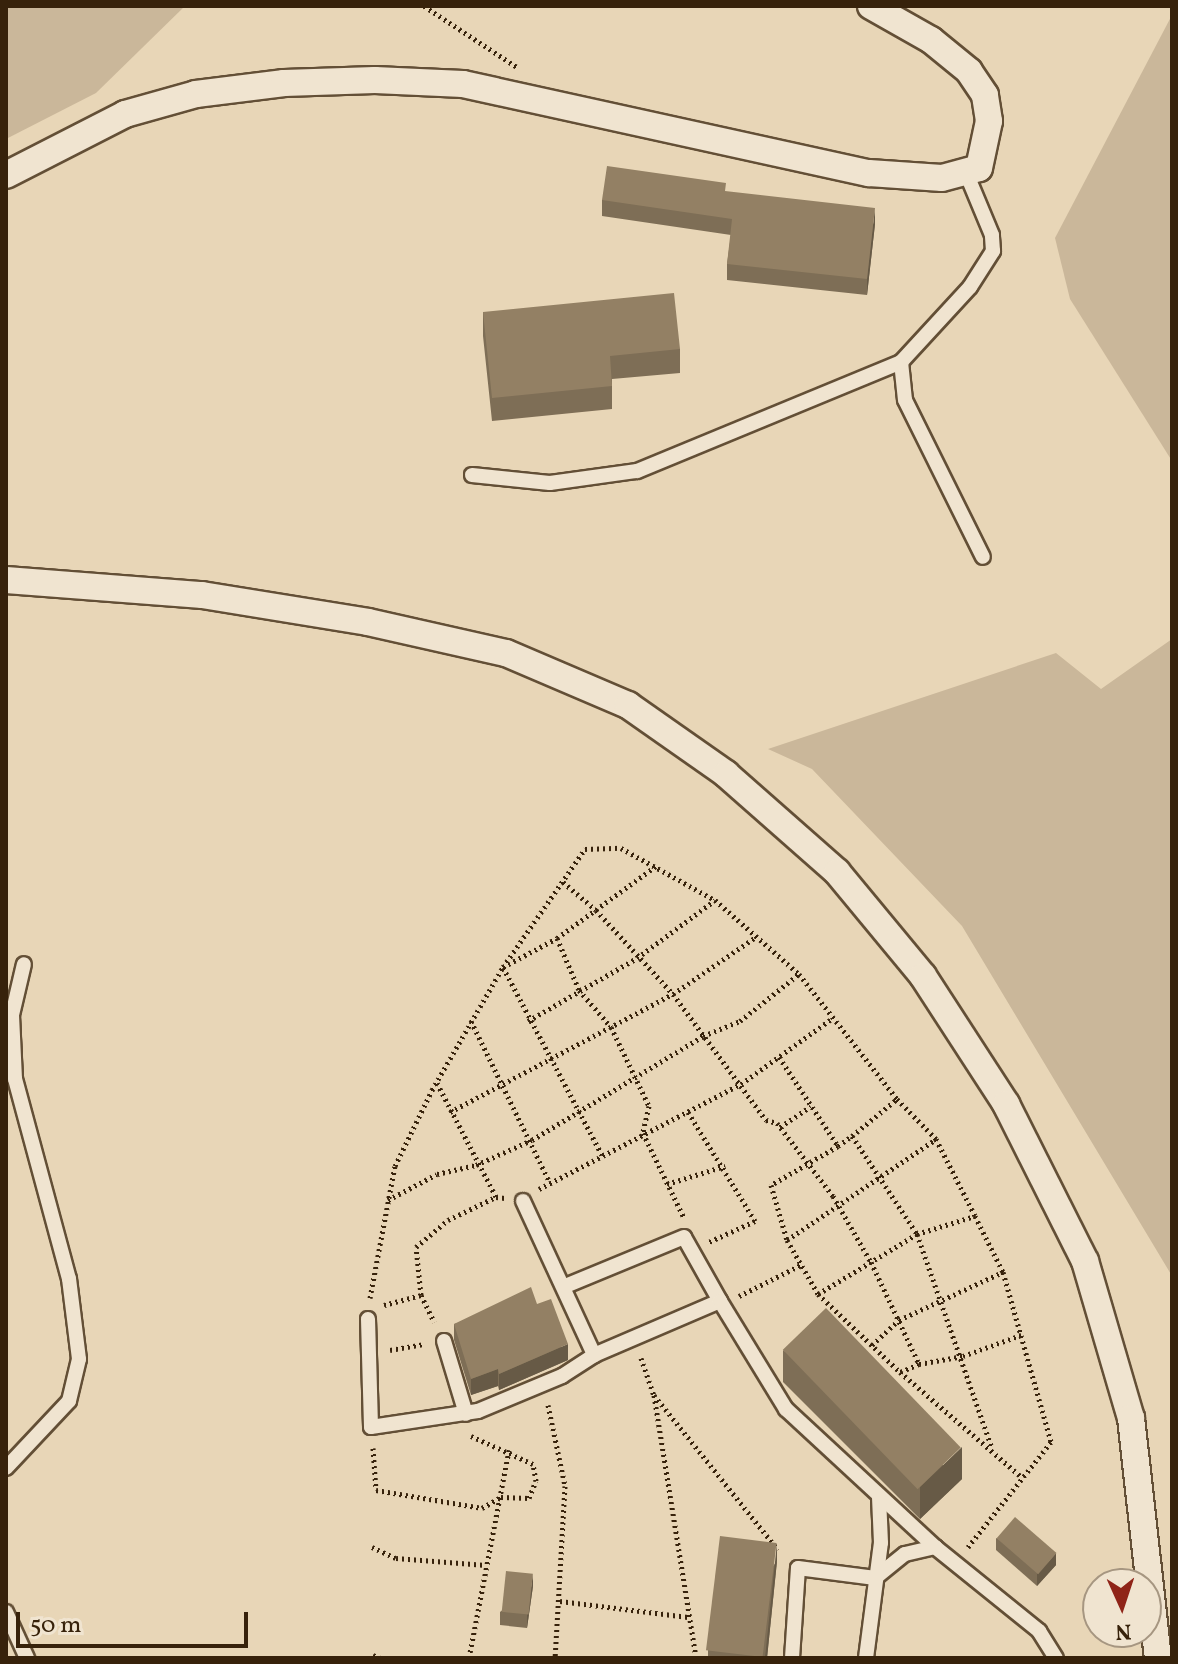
<!DOCTYPE html>
<html>
<head>
<meta charset="utf-8">
<style>
	body { margin:0 }
	#map { position:relative; width:1178px; height:1664px; overflow:hidden; background:#e8d6b7; font-family:Vollkorn,serif }
	div>[style] { position:absolute }
	.green>* { inset:0; background:#cab79a }
	.path>* { height:5px; margin-top:-2.5px; transform-origin:0; background:repeating-linear-gradient(90deg,#37220b 0 2px,transparent 0 6px) }
	.roads { filter:drop-shadow(2px 0 #634f36) drop-shadow(-2px 0 #634f36) drop-shadow(0 2px #634f36) drop-shadow(0 -2px #634f36) }
	.lane>* { height:14px; margin:-7px; padding:0 7px; transform-origin:7px; border-radius:7px; background:#f0e4d0 }
	.street>* { height:26px; margin:-13px; padding:0 13px; transform-origin:13px; border-radius:13px; background:#f0e4d0 }
	.wall>* { inset:0; background:#7e6e56 }
	.shaded-wall>* { inset:0; background:#675a46 }
	.building>* { inset:0; background:#938064; transform-origin:0 0 }
	span { translate:-50% -50%; white-space:nowrap; text-align:center; line-height:1.15; -webkit-text-stroke:6px #f0e4d0; paint-order:stroke }
	.frame { position:absolute; inset:0; border:8px solid #37220b; pointer-events:none }
	.north { position:absolute; left:1082px; top:1568px; width:80px; height:80px; box-sizing:border-box; background:#f0e4d0; border:2px solid #a69681; border-radius:50%; rotate:177deg; font-size:22px; font-weight:700; line-height:32px; text-align:center; color:#37220b }
	.north::after { content:''; display:block; margin:auto; width:28px; height:36px; background:#8f2418; clip-path:polygon(50% 0,100% 100%,50% 72%,0 100%) }
	.scale { position:absolute; left:16px; top:1612px; width:232px; height:36px; box-sizing:border-box; border:4px solid #37220b; border-top:0; padding-left:10px; font-size:24px; line-height:28px; white-space:nowrap; color:#37220b; -webkit-text-stroke:6px #f0e4d0; paint-order:stroke }
</style>
</head>
<body>
<div id="map">
	<div class="green">
		<div style="clip-path:polygon(6px 6px,185px 6px,96px 93px,6px 139px)"></div>
		<div style="clip-path:polygon(1172px 15px,1172px 461px,1070px 299px,1055px 238px)"></div>
		<div style="clip-path:polygon(1172px 639px,1172px 1276px,962px 926px,812px 769px,768px 749px,1056px 653px,1101px 689px)"></div>
	</div>
	<div class="path">
		<div style="left:424px;top:6px;width:111px;rotate:33.3deg"></div>
		<div style="left:563px;top:882px;width:43px;rotate:40.3deg"></div>
		<div style="left:596px;top:910px;width:114px;rotate:47.5deg"></div>
		<div style="left:673px;top:994px;width:157px;rotate:53.6deg"></div>
		<div style="left:766px;top:1120px;width:11px;rotate:15deg"></div>
		<div style="left:777px;top:1123px;width:92px;rotate:52.5deg"></div>
		<div style="left:833px;top:1196px;width:76px;rotate:60.1deg"></div>
		<div style="left:871px;top:1262px;width:113px;rotate:64.8deg"></div>
		<div style="left:919px;top:1364px;width:21px;rotate:157deg"></div>
		<div style="left:900px;top:1372px;width:162px;rotate:40.8deg"></div>
		<div style="left:557px;top:938px;width:56px;rotate:67.1deg"></div>
		<div style="left:579px;top:990px;width:49px;rotate:49.1deg"></div>
		<div style="left:611px;top:1027px;width:88px;rotate:64.3deg"></div>
		<div style="left:649px;top:1106px;width:28px;rotate:103deg"></div>
		<div style="left:643px;top:1133px;width:94px;rotate:64.2deg"></div>
		<div style="left:471px;top:1021px;width:178px;rotate:64deg"></div>
		<div style="left:528px;top:1021px;width:126px;rotate:-30deg"></div>
		<div style="left:637px;top:958px;width:97px;rotate:-36.6deg"></div>
		<div style="left:779px;top:1057px;width:107px;rotate:56.5deg"></div>
		<div style="left:838px;top:1146px;width:17px;rotate:-36deg"></div>
		<div style="left:852px;top:1136px;width:118px;rotate:56.4deg"></div>
		<div style="left:917px;top:1234px;width:227px;rotate:70.7deg"></div>
		<div style="left:437px;top:1083px;width:128px;rotate:62.6deg"></div>
		<div style="left:450px;top:1112px;width:252px;rotate:-27.9deg"></div>
		<div style="left:673px;top:994px;width:101px;rotate:-34.5deg"></div>
		<div style="left:688px;top:1112px;width:128px;rotate:58.4deg"></div>
		<div style="left:755px;top:1221px;width:51px;rotate:155.5deg"></div>
		<div style="left:780px;top:1127px;width:37px;rotate:-34deg"></div>
		<div style="left:852px;top:1136px;width:58px;rotate:-39.4deg"></div>
		<div style="left:838px;top:1146px;width:78px;rotate:149.8deg"></div>
		<div style="left:771px;top:1185px;width:57px;rotate:73.8deg"></div>
		<div style="left:787px;top:1240px;width:62px;rotate:60.1deg"></div>
		<div style="left:818px;top:1294px;width:113px;rotate:43.6deg"></div>
		<div style="left:602px;top:1155px;width:212px;rotate:-117.8deg"></div>
		<div style="left:503px;top:967px;width:61px;rotate:-28.2deg"></div>
		<div style="left:557px;top:938px;width:122px;rotate:-36deg"></div>
		<div style="left:667px;top:1184px;width:61px;rotate:-17.2deg"></div>
		<div style="left:539px;top:1189px;width:228px;rotate:-27.5deg"></div>
		<div style="left:741px;top:1084px;width:113px;rotate:-35.7deg"></div>
		<div style="left:388px;top:1200px;width:55px;rotate:-28deg"></div>
		<div style="left:437px;top:1174px;width:40px;rotate:-13deg"></div>
		<div style="left:476px;top:1165px;width:61px;rotate:-24.1deg"></div>
		<div style="left:532px;top:1140px;width:200px;rotate:-31.3deg"></div>
		<div style="left:703px;top:1036px;width:40px;rotate:-22deg"></div>
		<div style="left:740px;top:1021px;width:75px;rotate:-38.5deg"></div>
		<div style="left:787px;top:1240px;width:180px;rotate:-34.1deg"></div>
		<div style="left:818px;top:1294px;width:116px;rotate:-31.2deg"></div>
		<div style="left:917px;top:1234px;width:61px;rotate:-17.2deg"></div>
		<div style="left:421px;top:1295px;width:30px;rotate:64deg"></div>
		<div style="left:739px;top:1296px;width:69px;rotate:-26.6deg"></div>
		<div style="left:370px;top:1298px;width:134px;rotate:-79.3deg"></div>
		<div style="left:395px;top:1166px;width:85px;rotate:-64deg"></div>
		<div style="left:432px;top:1090px;width:142px;rotate:-60deg"></div>
		<div style="left:503px;top:967px;width:144px;rotate:-55.2deg"></div>
		<div style="left:585px;top:849px;width:36px;rotate:-2deg"></div>
		<div style="left:621px;top:848px;width:107px;rotate:29deg"></div>
		<div style="left:715px;top:900px;width:112px;rotate:41.4deg"></div>
		<div style="left:799px;top:974px;width:159px;rotate:51.9deg"></div>
		<div style="left:897px;top:1099px;width:56px;rotate:45.7deg"></div>
		<div style="left:936px;top:1139px;width:86px;rotate:63.1deg"></div>
		<div style="left:975px;top:1216px;width:63px;rotate:63.4deg"></div>
		<div style="left:1003px;top:1272px;width:177px;rotate:74.2deg"></div>
		<div style="left:1051px;top:1442px;width:134px;rotate:128.3deg"></div>
		<div style="left:384px;top:1305px;width:38px;rotate:-15deg"></div>
		<div style="left:421px;top:1295px;width:48px;rotate:-95.9deg"></div>
		<div style="left:416px;top:1247px;width:42px;rotate:-40.2deg"></div>
		<div style="left:448px;top:1220px;width:53px;rotate:-25.6deg"></div>
		<div style="left:496px;top:1197px;width:9px;rotate:6deg"></div>
		<div style="left:872px;top:1345px;width:37px;rotate:-43deg"></div>
		<div style="left:899px;top:1320px;width:115px;rotate:-24.8deg"></div>
		<div style="left:390px;top:1350px;width:34px;rotate:-10deg"></div>
		<div style="left:641px;top:1358px;width:39px;rotate:71deg"></div>
		<div style="left:654px;top:1395px;width:198px;rotate:51.3deg"></div>
		<div style="left:919px;top:1364px;width:45px;rotate:-10.3deg"></div>
		<div style="left:963px;top:1356px;width:62px;rotate:-19.9deg"></div>
		<div style="left:654px;top:1395px;width:266px;rotate:80.9deg"></div>
		<div style="left:548px;top:1405px;width:83px;rotate:78.1deg"></div>
		<div style="left:565px;top:1486px;width:172px;rotate:93.3deg"></div>
		<div style="left:373px;top:1448px;width:42px;rotate:85.9deg"></div>
		<div style="left:376px;top:1490px;width:108px;rotate:9.6deg"></div>
		<div style="left:482px;top:1508px;width:22px;rotate:-30deg"></div>
		<div style="left:501px;top:1497px;width:28px;rotate:2deg"></div>
		<div style="left:529px;top:1498px;width:18px;rotate:-68deg"></div>
		<div style="left:536px;top:1481px;width:17px;rotate:-100deg"></div>
		<div style="left:533px;top:1464px;width:68px;rotate:-155.7deg"></div>
		<div style="left:372px;top:1547px;width:26px;rotate:25deg"></div>
		<div style="left:396px;top:1558px;width:90px;rotate:4.4deg"></div>
		<div style="left:560px;top:1601px;width:129px;rotate:7.1deg"></div>
		<div style="left:373px;top:1655px;width:8px;rotate:23deg"></div>
		<div style="left:433px;top:1658px;width:6px"></div>
		<div style="left:469px;top:1658px;width:212px;rotate:-79.1deg"></div>
	</div>
	<div class="roads">
		<div class="lane">
			<div style="left:901px;top:362px;width:38px;rotate:84deg"></div>
			<div style="left:905px;top:400px;width:175px;rotate:63.6deg"></div>
			<div style="left:472px;top:475px;width:78px;rotate:5.9deg"></div>
			<div style="left:550px;top:483px;width:88px;rotate:-7.9deg"></div>
			<div style="left:637px;top:471px;width:286px;rotate:-22.4deg"></div>
			<div style="left:901px;top:362px;width:102px;rotate:-47.4deg"></div>
			<div style="left:970px;top:287px;width:43px;rotate:-57.4deg"></div>
			<div style="left:993px;top:251px;width:16px;rotate:-94deg"></div>
			<div style="left:992px;top:235px;width:65px;rotate:-112.6deg"></div>
			<div style="left:523px;top:1201px;width:170px;rotate:65.2deg"></div>
			<div style="left:594px;top:1355px;width:137px;rotate:-23.2deg"></div>
			<div style="left:720px;top:1301px;width:73px;rotate:-119.4deg"></div>
			<div style="left:684px;top:1237px;width:129px;rotate:157.6deg"></div>
			<div style="left:720px;top:1301px;width:127px;rotate:58.6deg"></div>
			<div style="left:786px;top:1409px;width:203px;rotate:42.8deg"></div>
			<div style="left:935px;top:1547px;width:134px;rotate:38.9deg"></div>
			<div style="left:1039px;top:1631px;width:32px;rotate:58deg"></div>
			<div style="left:368px;top:1319px;width:108px;rotate:88.4deg"></div>
			<div style="left:371px;top:1427px;width:108px;rotate:-8.5deg"></div>
			<div style="left:478px;top:1411px;width:91px;rotate:-22.6deg"></div>
			<div style="left:562px;top:1376px;width:38px;rotate:-33deg"></div>
			<div style="left:444px;top:1341px;width:76px;rotate:73.2deg"></div>
			<div style="left:6px;top:1468px;width:92px;rotate:-46.8deg"></div>
			<div style="left:69px;top:1401px;width:43px;rotate:-76.6deg"></div>
			<div style="left:79px;top:1359px;width:81px;rotate:-97.1deg"></div>
			<div style="left:69px;top:1279px;width:207px;rotate:-105.1deg"></div>
			<div style="left:15px;top:1079px;width:64px;rotate:-92.7deg"></div>
			<div style="left:12px;top:1015px;width:52px;rotate:-76.8deg"></div>
			<div style="left:6px;top:1612px;width:51px;rotate:65.5deg"></div>
			<div style="left:792px;top:1658px;width:90px;rotate:-86.2deg"></div>
			<div style="left:798px;top:1568px;width:78px;rotate:7.4deg"></div>
			<div style="left:875px;top:1578px;width:38px;rotate:-39deg"></div>
			<div style="left:905px;top:1554px;width:31px;rotate:-13deg"></div>
			<div style="left:866px;top:1658px;width:116px;rotate:-82.6deg"></div>
			<div style="left:881px;top:1543px;width:46px;rotate:-92.5deg"></div>
		</div>
		<div class="street">
			<div style="left:6px;top:175px;width:134px;rotate:-27.1deg"></div>
			<div style="left:125px;top:114px;width:74px;rotate:-15.7deg"></div>
			<div style="left:196px;top:94px;width:89px;rotate:-7.1deg"></div>
			<div style="left:284px;top:83px;width:91px;rotate:-1.9deg"></div>
			<div style="left:375px;top:80px;width:88px;rotate:2.6deg"></div>
			<div style="left:463px;top:84px;width:416px;rotate:12.4deg"></div>
			<div style="left:869px;top:173px;width:73px;rotate:3.9deg"></div>
			<div style="left:942px;top:178px;width:38px;rotate:-15deg"></div>
			<div style="left:979px;top:168px;width:48px;rotate:-78deg"></div>
			<div style="left:989px;top:121px;width:26px;rotate:-99deg"></div>
			<div style="left:985px;top:95px;width:29px;rotate:-124deg"></div>
			<div style="left:969px;top:71px;width:49px;rotate:-140.8deg"></div>
			<div style="left:931px;top:40px;width:69px;rotate:-150.5deg"></div>
			<div style="left:6px;top:580px;width:197px;rotate:4.4deg"></div>
			<div style="left:202px;top:595px;width:168px;rotate:9.2deg"></div>
			<div style="left:368px;top:622px;width:141px;rotate:12.7deg"></div>
			<div style="left:506px;top:653px;width:133px;rotate:23.1deg"></div>
			<div style="left:628px;top:705px;width:120px;rotate:35.1deg"></div>
			<div style="left:726px;top:774px;width:148px;rotate:41.4deg"></div>
			<div style="left:837px;top:872px;width:135px;rotate:50.4deg"></div>
			<div style="left:923px;top:976px;width:153px;rotate:57deg"></div>
			<div style="left:1006px;top:1104px;width:176px;rotate:63.3deg"></div>
			<div style="left:1085px;top:1261px;width:164px;rotate:73.7deg"></div>
			<div style="left:1131px;top:1418px;width:242px;rotate:83.6deg"></div>
		</div>
	</div>
	<div class="wall">
		<div style="clip-path:polygon(726px 192px,875px 224px,867px 295px,727px 280px,727px 264px,731px 235px,602px 216px,602px 200px)"></div>
		<div style="clip-path:polygon(483px 312px,680px 349px,680px 373px,612px 379px,612px 409px,492px 421px,483px 336px)"></div>
		<div style="clip-path:polygon(537px 1304px,568px 1360px,499px 1390px,498px 1386px,471px 1395px,454px 1340px,454px 1324px)"></div>
		<div style="clip-path:polygon(783px 1350px,962px 1479px,920px 1519px,783px 1382px)"></div>
		<div style="clip-path:polygon(996px 1538px,1056px 1565px,1037px 1586px,996px 1550px)"></div>
		<div style="clip-path:polygon(777px 1561px,767px 1658px,708px 1658px,708px 1650px)"></div>
		<div style="clip-path:polygon(533px 1586px,527px 1628px,500px 1625px,500px 1612px)"></div>
	</div>
	<div class="shaded-wall">
		<div style="clip-path:polygon(875px 208px,875px 224px,867px 295px,867px 279px)"></div>
		<div style="clip-path:polygon(568px 1344px,568px 1360px,499px 1390px,499px 1374px)"></div>
		<div style="clip-path:polygon(498px 1369px,498px 1386px,471px 1395px,471px 1379px)"></div>
		<div style="clip-path:polygon(962px 1447px,962px 1479px,920px 1519px,920px 1487px)"></div>
		<div style="clip-path:polygon(777px 1543px,777px 1561px,767px 1658px,765px 1658px)"></div>
		<div style="clip-path:polygon(1056px 1553px,1056px 1565px,1037px 1586px,1037px 1574px)"></div>
		<div style="clip-path:polygon(533px 1574px,533px 1586px,527px 1628px,527px 1616px)"></div>
	</div>
	<div class="building">
		<div style="clip-path:polygon(607px 166px,726px 183px,725px 191px,875px 208px,867px 279px,727px 264px,732px 219px,602px 200px)"></div>
		<div style="clip-path:polygon(674px 293px,680px 349px,610px 356px,612px 386px,492px 398px,483px 312px)"></div>
		<div style="clip-path:polygon(531px 1287px,537px 1304px,551px 1299px,568px 1344px,499px 1374px,498px 1369px,471px 1379px,454px 1324px)"></div>
		<div style="left:826px;top:1308px;width:194px;height:60px;rotate:46deg"></div>
		<div style="left:1015px;top:1517px;width:55px;height:28px;rotate:41deg"></div>
		<div style="left:720px;top:1536px;width:57px;height:115px;rotate:7deg"></div>
		<div style="left:506px;top:1571px;width:27px;height:41px;rotate:6deg"></div>
	</div>
	<div class="frame"></div>
	<div class="north">N</div>
	<div class="scale">50 m</div>
</div>
</body>
</html>
